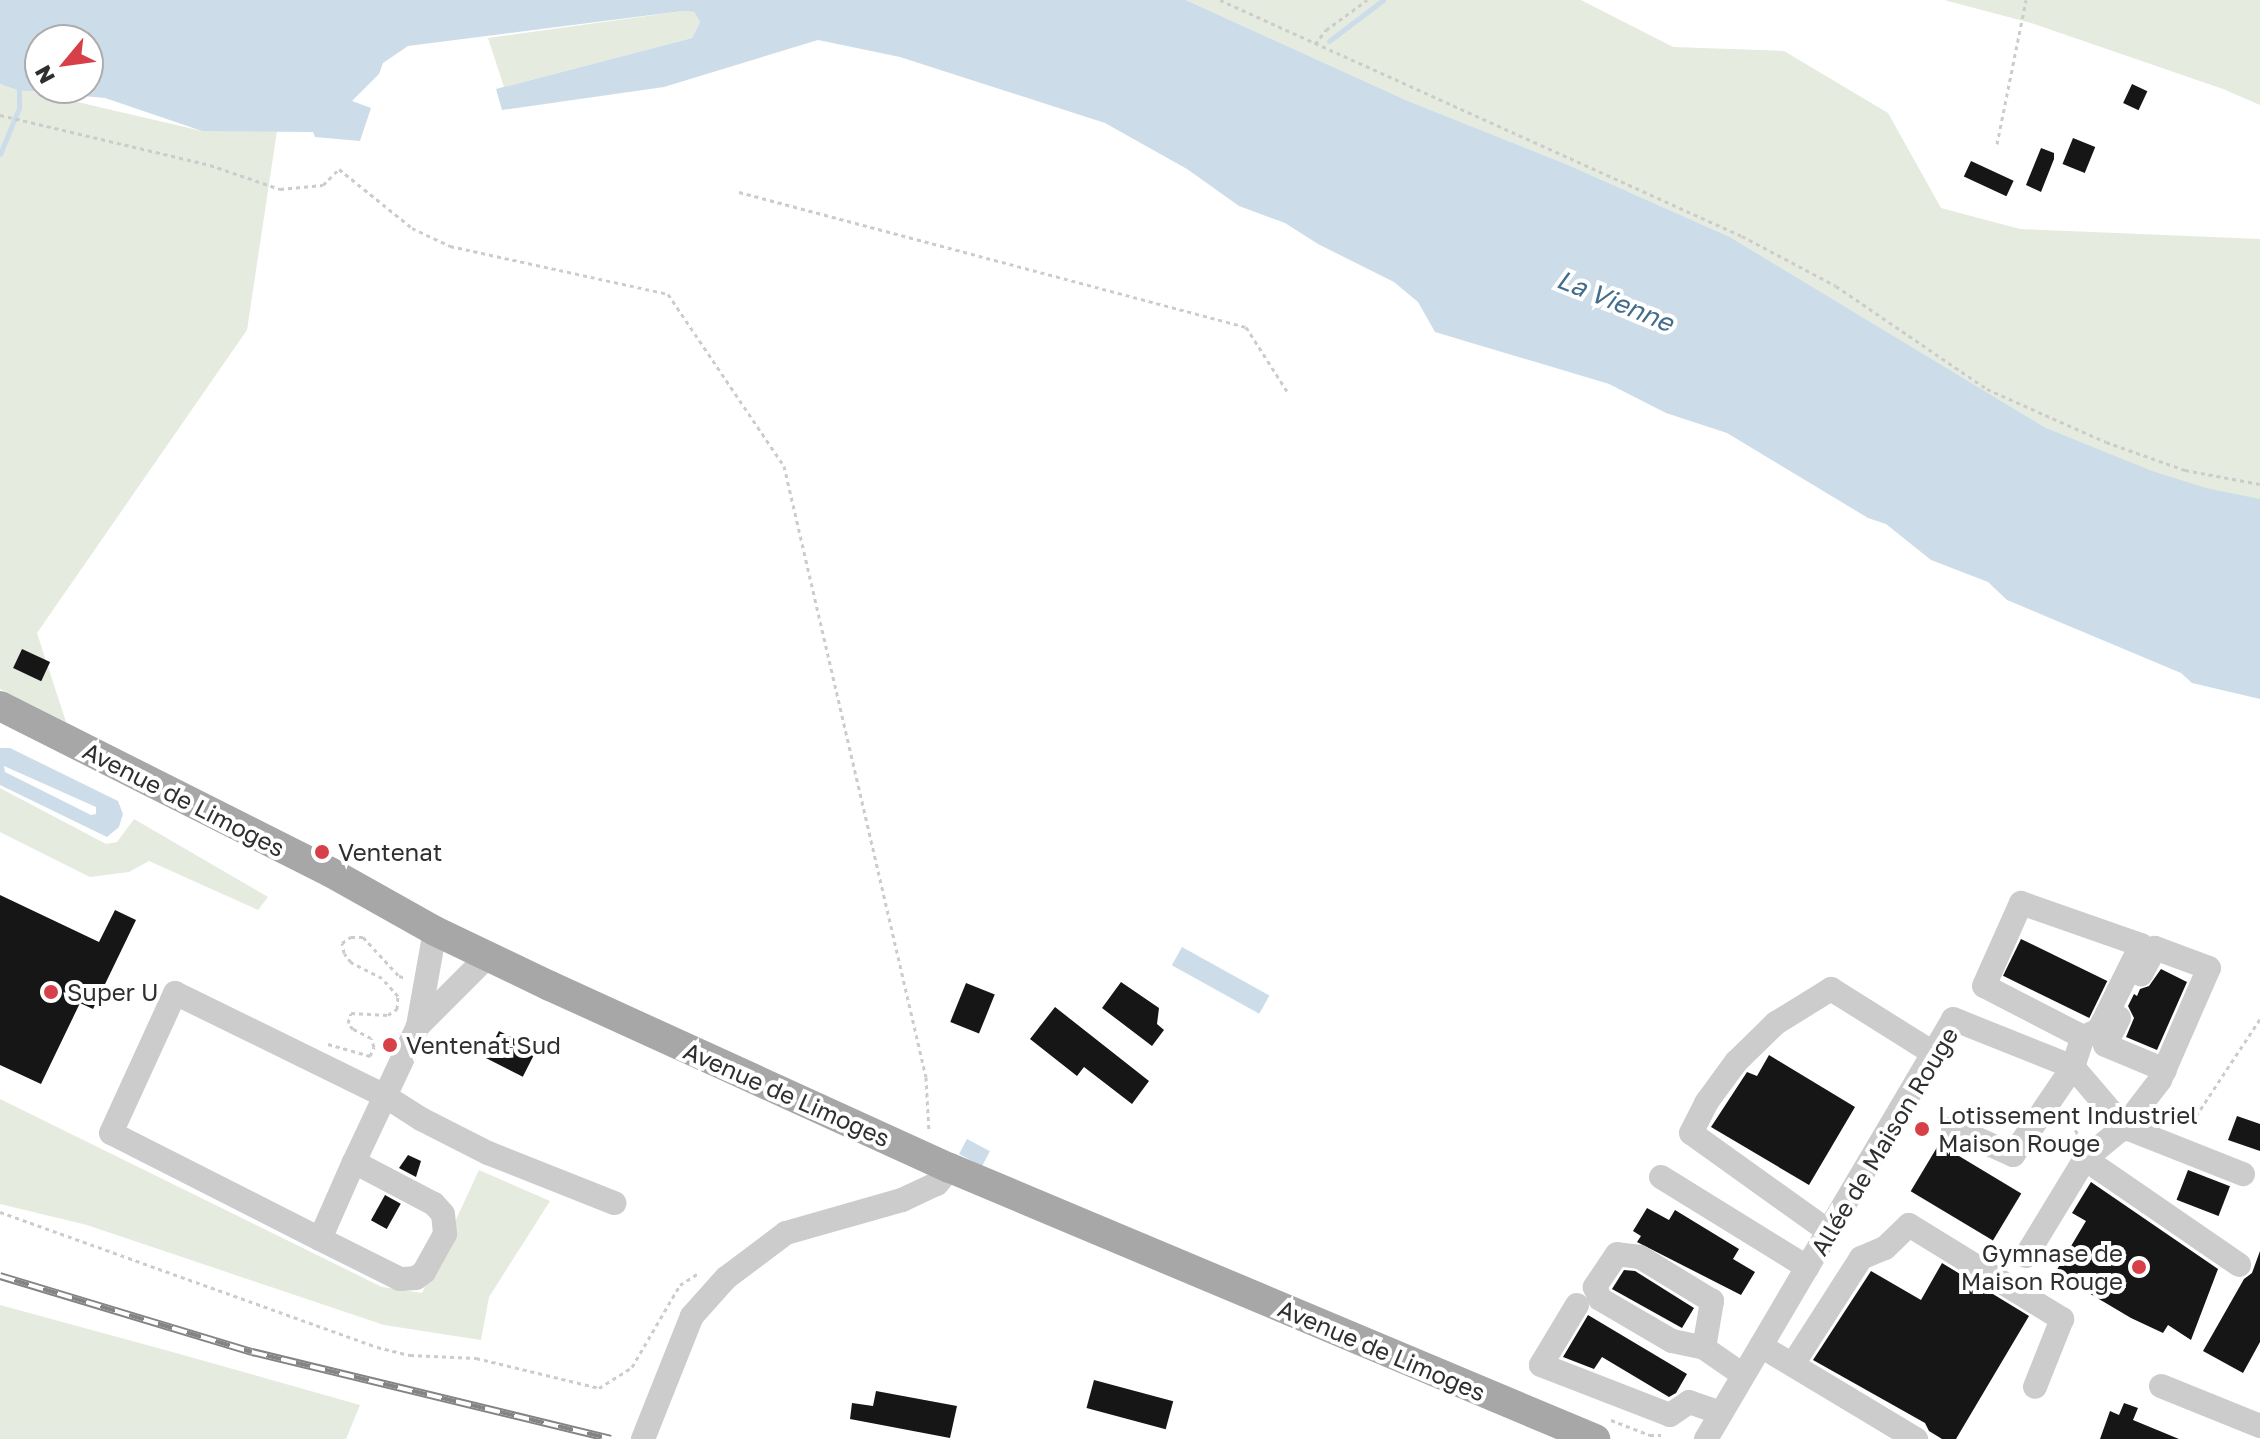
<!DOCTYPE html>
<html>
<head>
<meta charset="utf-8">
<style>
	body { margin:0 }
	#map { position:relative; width:2260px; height:1439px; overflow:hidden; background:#fff; font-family:"Golos Text",sans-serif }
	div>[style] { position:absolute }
	.green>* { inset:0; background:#e5ebde }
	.water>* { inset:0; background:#ccdde9; transform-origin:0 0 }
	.stream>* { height:5px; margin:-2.5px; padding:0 2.5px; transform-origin:2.5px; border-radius:2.5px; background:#ccdde9 }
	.building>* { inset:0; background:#161616; transform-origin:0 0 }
	.path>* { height:3px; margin-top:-1.5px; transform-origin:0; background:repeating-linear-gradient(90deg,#ccc 0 4px,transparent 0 8px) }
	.minor>* { height:24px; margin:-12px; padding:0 12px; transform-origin:12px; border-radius:12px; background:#ccc }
	.major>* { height:30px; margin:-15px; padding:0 15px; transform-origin:15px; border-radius:15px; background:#a7a7a7 }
	.rail>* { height:8px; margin-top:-4px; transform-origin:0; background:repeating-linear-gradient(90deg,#fff 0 15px,#848484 0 30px); box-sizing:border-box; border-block:2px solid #848484 }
	.dots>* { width:22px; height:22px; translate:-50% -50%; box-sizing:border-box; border:4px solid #fff; border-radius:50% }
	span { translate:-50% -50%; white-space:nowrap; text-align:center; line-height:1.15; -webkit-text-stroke:8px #fff; paint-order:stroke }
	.street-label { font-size:24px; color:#2f2f2f }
	.poi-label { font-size:24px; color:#2f2f2f }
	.left { translate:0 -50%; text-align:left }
	.right { translate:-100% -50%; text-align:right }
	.water-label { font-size:26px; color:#436d8b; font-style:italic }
	.north { position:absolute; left:24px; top:24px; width:80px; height:80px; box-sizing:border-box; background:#fff; border:2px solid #acacac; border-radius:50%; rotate:241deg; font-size:22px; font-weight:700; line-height:32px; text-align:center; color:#2f2f2f }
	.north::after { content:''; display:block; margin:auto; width:28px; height:36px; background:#d74048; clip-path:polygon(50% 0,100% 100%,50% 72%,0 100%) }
</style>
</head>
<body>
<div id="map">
	<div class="green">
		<div style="clip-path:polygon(1186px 0,1581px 0,1673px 47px,1784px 51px,1888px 113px,1941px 208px,2020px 229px,2260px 239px,2260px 524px,2191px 510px,2046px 428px,1730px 237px,1566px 164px,1408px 101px)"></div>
		<div style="clip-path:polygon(1944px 0,2260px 0,2260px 105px,2223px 89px,2031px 23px)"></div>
		<div style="clip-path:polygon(683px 11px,694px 12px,700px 22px,692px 38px,504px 87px,488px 38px)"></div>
		<div style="clip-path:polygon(0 84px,202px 131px,277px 131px,247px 330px,37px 633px,66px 722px,0 689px)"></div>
		<div style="clip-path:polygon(0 788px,106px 844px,117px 842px,134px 819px,268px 897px,258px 910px,149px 861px,129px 872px,90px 877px,0 832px)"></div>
		<div style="clip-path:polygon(0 1099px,382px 1287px,422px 1293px,479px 1170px,550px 1201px,489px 1297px,481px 1340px,384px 1325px,87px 1225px,0 1204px)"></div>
		<div style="clip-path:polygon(0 1305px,176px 1353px,360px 1405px,346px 1439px,0 1439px)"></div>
	</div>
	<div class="water">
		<div style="clip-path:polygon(evenodd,0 0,1186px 0,1408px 101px,1566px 164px,1730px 237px,2046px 428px,2152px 471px,2206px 488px,2260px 499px,2260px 699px,2192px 683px,2181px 673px,2007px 600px,1988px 582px,1931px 560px,1886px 524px,1868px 518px,1727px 433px,1666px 413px,1609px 384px,1435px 332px,1418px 302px,1394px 282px,1318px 244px,1285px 223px,1239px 206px,1187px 169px,1105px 123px,900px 57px,818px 40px,664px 87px,502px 110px,496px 89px,692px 38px,700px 22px,694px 12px,683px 11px,408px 46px,383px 63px,379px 74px,352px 101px,371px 108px,360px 141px,315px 137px,313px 132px,202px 131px,105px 98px,18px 90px,0 84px,0 0,40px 40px,88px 40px,88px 88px,40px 88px,40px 40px)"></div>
		<div style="clip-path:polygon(evenodd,0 748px,10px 748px,118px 801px,123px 814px,119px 827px,107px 837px,0 785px,0 748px,4px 766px,96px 807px,96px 814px,91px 815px,5px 772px,4px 766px)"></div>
		<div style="left:1182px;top:947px;width:100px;height:21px;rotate:29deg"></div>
		<div style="left:967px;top:1139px;width:26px;height:17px;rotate:28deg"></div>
	</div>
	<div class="stream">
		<div style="left:1329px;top:41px;width:68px;rotate:-37.2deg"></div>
		<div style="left:0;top:154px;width:50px;rotate:-67.6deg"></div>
		<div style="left:19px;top:108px;width:23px;rotate:-90deg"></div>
	</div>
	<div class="building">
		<div style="left:2132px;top:84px;width:17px;height:21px;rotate:25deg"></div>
		<div style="left:2073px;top:138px;width:24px;height:28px;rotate:22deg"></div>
		<div style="clip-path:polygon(2041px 148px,2054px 153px,2054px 159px,2041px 192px,2026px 185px)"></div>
		<div style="left:1971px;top:161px;width:47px;height:17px;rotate:25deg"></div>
		<div style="left:22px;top:649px;width:31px;height:21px;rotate:25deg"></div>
		<div style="clip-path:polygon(0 895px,99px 942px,115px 910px,136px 920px,93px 1009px,80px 1003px,41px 1084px,0 1065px)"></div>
		<div style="left:2021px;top:939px;width:96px;height:41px;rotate:26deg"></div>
		<div style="clip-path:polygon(2161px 969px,2187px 982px,2157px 1050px,2126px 1037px,2134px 1018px,2128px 1006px,2134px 994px,2137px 996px,2140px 989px,2149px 986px)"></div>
		<div style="clip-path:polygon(1121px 982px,1159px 1008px,1157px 1024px,1164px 1030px,1152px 1046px,1102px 1008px)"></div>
		<div style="left:966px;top:983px;width:31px;height:42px;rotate:22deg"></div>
		<div style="clip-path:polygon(1055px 1007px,1149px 1081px,1132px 1104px,1084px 1067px,1077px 1076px,1030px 1039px)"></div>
		<div style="left:499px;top:1031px;width:42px;height:30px;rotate:27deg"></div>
		<div style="clip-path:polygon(1769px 1055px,1855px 1107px,1809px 1185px,1711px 1127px,1747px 1072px,1757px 1076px)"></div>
		<div style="clip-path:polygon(2237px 1116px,2260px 1124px,2260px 1151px,2228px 1140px)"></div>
		<div style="left:1939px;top:1144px;width:96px;height:55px;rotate:31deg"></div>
		<div style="clip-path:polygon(408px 1155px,421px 1161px,416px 1177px,399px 1168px)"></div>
		<div style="left:2188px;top:1170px;width:45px;height:32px;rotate:21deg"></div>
		<div style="clip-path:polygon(2091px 1182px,2218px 1269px,2191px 1340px,2168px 1325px,2163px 1333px,2131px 1318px,2055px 1273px,2086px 1221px,2072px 1213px)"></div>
		<div style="left:385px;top:1195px;width:18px;height:29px;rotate:29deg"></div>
		<div style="clip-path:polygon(1647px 1208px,1669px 1220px,1675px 1210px,1739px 1249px,1733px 1259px,1755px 1272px,1741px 1295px,1637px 1242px,1641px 1236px,1633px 1231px)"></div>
		<div style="clip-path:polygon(2260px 1251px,2260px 1342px,2243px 1373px,2203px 1351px,2244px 1279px,2252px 1273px)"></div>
		<div style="clip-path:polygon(1942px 1263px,2029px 1316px,1956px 1439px,1942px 1439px,1929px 1431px,1925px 1423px,1813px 1360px,1871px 1271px,1921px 1300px)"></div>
		<div style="clip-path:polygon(1624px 1270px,1635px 1271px,1694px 1308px,1682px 1328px,1612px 1289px)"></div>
		<div style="clip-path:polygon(1588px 1315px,1687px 1374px,1676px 1393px,1669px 1397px,1602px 1357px,1594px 1369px,1563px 1357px)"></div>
		<div style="left:1094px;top:1380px;width:82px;height:29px;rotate:15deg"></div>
		<div style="clip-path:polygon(876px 1391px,957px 1406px,950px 1438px,850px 1419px,852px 1403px,873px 1406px)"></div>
		<div style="clip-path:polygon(2124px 1403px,2138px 1408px,2133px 1420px,2179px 1439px,2100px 1439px,2110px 1411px,2119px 1415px)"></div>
	</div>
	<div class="path">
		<div style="left:1220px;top:0;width:573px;rotate:24.33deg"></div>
		<div style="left:1742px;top:236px;width:106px;rotate:28deg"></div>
		<div style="left:1836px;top:286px;width:183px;rotate:34.3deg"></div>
		<div style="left:1987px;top:389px;width:130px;rotate:24deg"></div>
		<div style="left:2106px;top:442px;width:84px;rotate:19.5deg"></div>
		<div style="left:2185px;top:470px;width:76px;rotate:10.6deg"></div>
		<div style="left:1315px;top:44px;width:18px;rotate:-52deg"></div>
		<div style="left:1326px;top:30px;width:51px;rotate:-36.2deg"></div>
		<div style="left:0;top:115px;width:216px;rotate:13.4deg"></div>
		<div style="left:210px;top:165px;width:74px;rotate:18.9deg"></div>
		<div style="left:280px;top:189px;width:43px;rotate:-5.3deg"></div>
		<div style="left:323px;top:185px;width:23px;rotate:-45deg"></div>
		<div style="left:339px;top:169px;width:94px;rotate:38.9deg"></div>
		<div style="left:412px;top:228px;width:42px;rotate:25.3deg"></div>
		<div style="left:450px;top:246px;width:223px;rotate:12.4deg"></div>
		<div style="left:668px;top:294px;width:207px;rotate:56deg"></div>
		<div style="left:784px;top:466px;width:627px;rotate:76.92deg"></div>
		<div style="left:926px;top:1077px;width:55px;rotate:86.9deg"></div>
		<div style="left:1997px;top:144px;width:147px;rotate:-78.6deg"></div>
		<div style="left:739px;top:192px;width:525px;rotate:14.91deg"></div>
		<div style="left:1246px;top:327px;width:76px;rotate:57.4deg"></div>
		<div style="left:328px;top:1044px;width:44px;rotate:15.9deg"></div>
		<div style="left:370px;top:1056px;width:10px;rotate:-66deg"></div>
		<div style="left:374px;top:1047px;width:9px;rotate:-108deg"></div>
		<div style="left:371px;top:1038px;width:20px;rotate:-153deg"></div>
		<div style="left:353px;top:1029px;width:8px;rotate:-130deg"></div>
		<div style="left:348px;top:1023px;width:10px;rotate:-73deg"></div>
		<div style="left:351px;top:1013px;width:37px;rotate:3deg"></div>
		<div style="left:388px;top:1015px;width:11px;rotate:-34deg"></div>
		<div style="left:397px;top:1009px;width:13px;rotate:-86deg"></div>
		<div style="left:398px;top:996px;width:24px;rotate:-132deg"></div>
		<div style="left:382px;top:978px;width:35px;rotate:-153deg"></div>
		<div style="left:351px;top:962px;width:11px;rotate:-128deg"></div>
		<div style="left:344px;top:953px;width:10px;rotate:-101deg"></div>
		<div style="left:342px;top:943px;width:11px;rotate:-34deg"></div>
		<div style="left:351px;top:937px;width:12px"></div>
		<div style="left:363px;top:937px;width:53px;rotate:47.3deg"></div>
		<div style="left:399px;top:976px;width:7px;rotate:16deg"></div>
		<div style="left:2066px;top:1117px;width:24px;rotate:55deg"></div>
		<div style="left:2169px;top:1120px;width:27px;rotate:-8deg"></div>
		<div style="left:2196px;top:1116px;width:116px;rotate:-56.6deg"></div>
		<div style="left:0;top:1212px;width:400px;rotate:19.7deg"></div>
		<div style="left:377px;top:1347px;width:34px;rotate:14deg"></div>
		<div style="left:410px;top:1355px;width:66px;rotate:2.6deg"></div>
		<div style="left:476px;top:1358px;width:127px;rotate:13.7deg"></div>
		<div style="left:599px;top:1388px;width:39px;rotate:-32deg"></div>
		<div style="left:632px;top:1367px;width:95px;rotate:-59.7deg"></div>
		<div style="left:680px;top:1285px;width:24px;rotate:-33deg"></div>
		<div style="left:1611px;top:1420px;width:42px;rotate:21deg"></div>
		<div style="left:1650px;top:1435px;width:11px"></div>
	</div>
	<div class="minor">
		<div style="left:2119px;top:1018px;width:30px;rotate:117deg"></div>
		<div style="left:2105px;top:1045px;width:65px;rotate:22.6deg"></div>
		<div style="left:418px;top:1026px;width:99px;rotate:-45deg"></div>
		<div style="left:2124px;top:1127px;width:128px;rotate:21.6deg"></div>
		<div style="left:1953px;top:1128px;width:66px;rotate:24.2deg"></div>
		<div style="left:2013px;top:1155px;width:107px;rotate:-55.7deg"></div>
		<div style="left:2073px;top:1067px;width:32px;rotate:-72deg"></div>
		<div style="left:2083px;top:1037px;width:111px;rotate:-152.7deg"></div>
		<div style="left:1984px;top:986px;width:91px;rotate:-66deg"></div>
		<div style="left:2021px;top:903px;width:127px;rotate:19.3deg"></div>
		<div style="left:2141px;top:945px;width:95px;rotate:116.3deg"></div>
		<div style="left:2099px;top:1030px;width:17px;rotate:156deg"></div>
		<div style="left:2085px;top:1159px;width:187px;rotate:34.5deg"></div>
		<div style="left:354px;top:1162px;width:90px;rotate:27.7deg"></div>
		<div style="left:434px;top:1204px;width:13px;rotate:48deg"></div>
		<div style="left:443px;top:1214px;width:20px;rotate:84deg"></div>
		<div style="left:445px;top:1234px;width:43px;rotate:118.9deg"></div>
		<div style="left:424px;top:1272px;width:10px;rotate:143deg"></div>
		<div style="left:416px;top:1278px;width:16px;rotate:176deg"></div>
		<div style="left:400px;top:1279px;width:89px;rotate:-153.4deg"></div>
		<div style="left:320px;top:1239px;width:84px;rotate:-66.2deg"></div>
		<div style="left:354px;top:1162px;width:150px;rotate:-64.8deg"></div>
		<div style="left:418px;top:1026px;width:97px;rotate:-79.9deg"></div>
		<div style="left:1661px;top:1177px;width:172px;rotate:31.7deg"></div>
		<div style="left:1828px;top:1231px;width:168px;rotate:-144.4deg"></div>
		<div style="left:1691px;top:1133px;width:34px;rotate:-63deg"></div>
		<div style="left:1706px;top:1103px;width:51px;rotate:-53.8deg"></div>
		<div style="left:1736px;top:1062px;width:56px;rotate:-44.3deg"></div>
		<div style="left:1776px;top:1023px;width:65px;rotate:-31.7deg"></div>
		<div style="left:1831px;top:989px;width:120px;rotate:32.1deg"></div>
		<div style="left:320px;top:1239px;width:234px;rotate:-153.1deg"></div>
		<div style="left:111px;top:1133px;width:154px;rotate:-65.4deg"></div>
		<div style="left:175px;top:993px;width:234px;rotate:26.1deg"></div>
		<div style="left:385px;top:1096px;width:43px;rotate:32.6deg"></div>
		<div style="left:421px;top:1119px;width:75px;rotate:26.9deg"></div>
		<div style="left:488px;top:1153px;width:136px;rotate:21.6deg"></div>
		<div style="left:2026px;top:1256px;width:114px;rotate:-58.7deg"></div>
		<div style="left:2085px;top:1159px;width:50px;rotate:-39.4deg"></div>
		<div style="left:2124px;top:1127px;width:59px;rotate:-52.5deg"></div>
		<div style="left:2160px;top:1080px;width:122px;rotate:-66.4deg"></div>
		<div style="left:2209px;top:968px;width:58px;rotate:-159.7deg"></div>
		<div style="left:2155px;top:948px;width:30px;rotate:118deg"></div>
		<div style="left:1577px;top:1305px;width:70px;rotate:121deg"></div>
		<div style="left:1541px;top:1365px;width:138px;rotate:21.2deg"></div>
		<div style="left:1670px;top:1415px;width:23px;rotate:-34deg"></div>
		<div style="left:1689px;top:1402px;width:34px;rotate:19deg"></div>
		<div style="left:1761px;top:1346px;width:181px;rotate:31deg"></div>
		<div style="left:1704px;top:1348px;width:48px;rotate:-80.3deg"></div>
		<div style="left:1712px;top:1301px;width:84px;rotate:-148.6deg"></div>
		<div style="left:1640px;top:1257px;width:23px;rotate:-173deg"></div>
		<div style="left:1617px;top:1254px;width:40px;rotate:124deg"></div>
		<div style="left:1595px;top:1287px;width:13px;rotate:67deg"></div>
		<div style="left:1600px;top:1299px;width:83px;rotate:30.3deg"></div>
		<div style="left:1672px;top:1341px;width:33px;rotate:12deg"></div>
		<div style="left:1704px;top:1348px;width:47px;rotate:34.7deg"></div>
		<div style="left:1793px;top:1364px;width:126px;rotate:-57.3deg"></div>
		<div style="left:1861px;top:1258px;width:26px;rotate:-23deg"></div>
		<div style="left:1885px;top:1248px;width:33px;rotate:-44deg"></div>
		<div style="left:1909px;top:1225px;width:180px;rotate:31.6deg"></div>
		<div style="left:2062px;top:1319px;width:73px;rotate:111.7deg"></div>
		<div style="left:2161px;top:1386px;width:107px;rotate:22deg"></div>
		<div style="left:643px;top:1439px;width:132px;rotate:-68.3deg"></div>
		<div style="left:692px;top:1316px;width:51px;rotate:-48.2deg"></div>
		<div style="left:726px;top:1278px;width:75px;rotate:-36.9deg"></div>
		<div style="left:786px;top:1233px;width:121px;rotate:-15.9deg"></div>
		<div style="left:902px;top:1200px;width:38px;rotate:-25deg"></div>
		<div style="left:937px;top:1184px;width:21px;rotate:-51deg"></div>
		<div style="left:1706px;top:1439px;width:487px;rotate:-59.5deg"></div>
		<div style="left:1953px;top:1019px;width:129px;rotate:21.8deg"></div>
		<div style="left:2073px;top:1067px;width:82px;rotate:49.5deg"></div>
	</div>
	<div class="major">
		<div style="left:0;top:706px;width:369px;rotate:26.7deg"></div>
		<div style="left:330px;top:872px;width:120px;rotate:29.3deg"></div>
		<div style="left:435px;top:931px;width:127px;rotate:25.6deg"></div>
		<div style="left:550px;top:986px;width:439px;rotate:24.5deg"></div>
		<div style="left:950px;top:1168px;width:700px;rotate:22.79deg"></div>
	</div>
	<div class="rail">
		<div style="left:0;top:1276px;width:263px;rotate:16.8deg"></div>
		<div style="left:252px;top:1352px;width:369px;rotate:13.6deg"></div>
	</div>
	<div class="dots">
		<div style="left:322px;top:852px;background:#d74048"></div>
		<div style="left:51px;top:992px;background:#d74048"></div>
		<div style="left:390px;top:1045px;background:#d74048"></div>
		<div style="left:1922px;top:1129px;background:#d74048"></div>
		<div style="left:2139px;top:1267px;background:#d74048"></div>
	</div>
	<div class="street-label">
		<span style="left:184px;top:799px;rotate:27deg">Avenue de Limoges</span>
		<span style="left:787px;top:1094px;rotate:24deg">Avenue de Limoges</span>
		<span style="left:1884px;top:1141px;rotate:-59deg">Allée de Maison Rouge</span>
		<span style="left:1382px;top:1350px;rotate:23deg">Avenue de Limoges</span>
	</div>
	<div class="poi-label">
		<span class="left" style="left:338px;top:852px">Ventenat</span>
		<span class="left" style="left:67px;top:992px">Super U</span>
		<span class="left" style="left:406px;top:1045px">Ventenat Sud</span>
		<span class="left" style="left:1938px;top:1129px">Lotissement Industriel<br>Maison Rouge</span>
		<span class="right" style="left:2123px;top:1267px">Gymnase de<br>Maison Rouge</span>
	</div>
	<div class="water-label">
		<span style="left:1615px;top:301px;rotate:22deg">La Vienne</span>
	</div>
	<div class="north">N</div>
</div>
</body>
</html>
